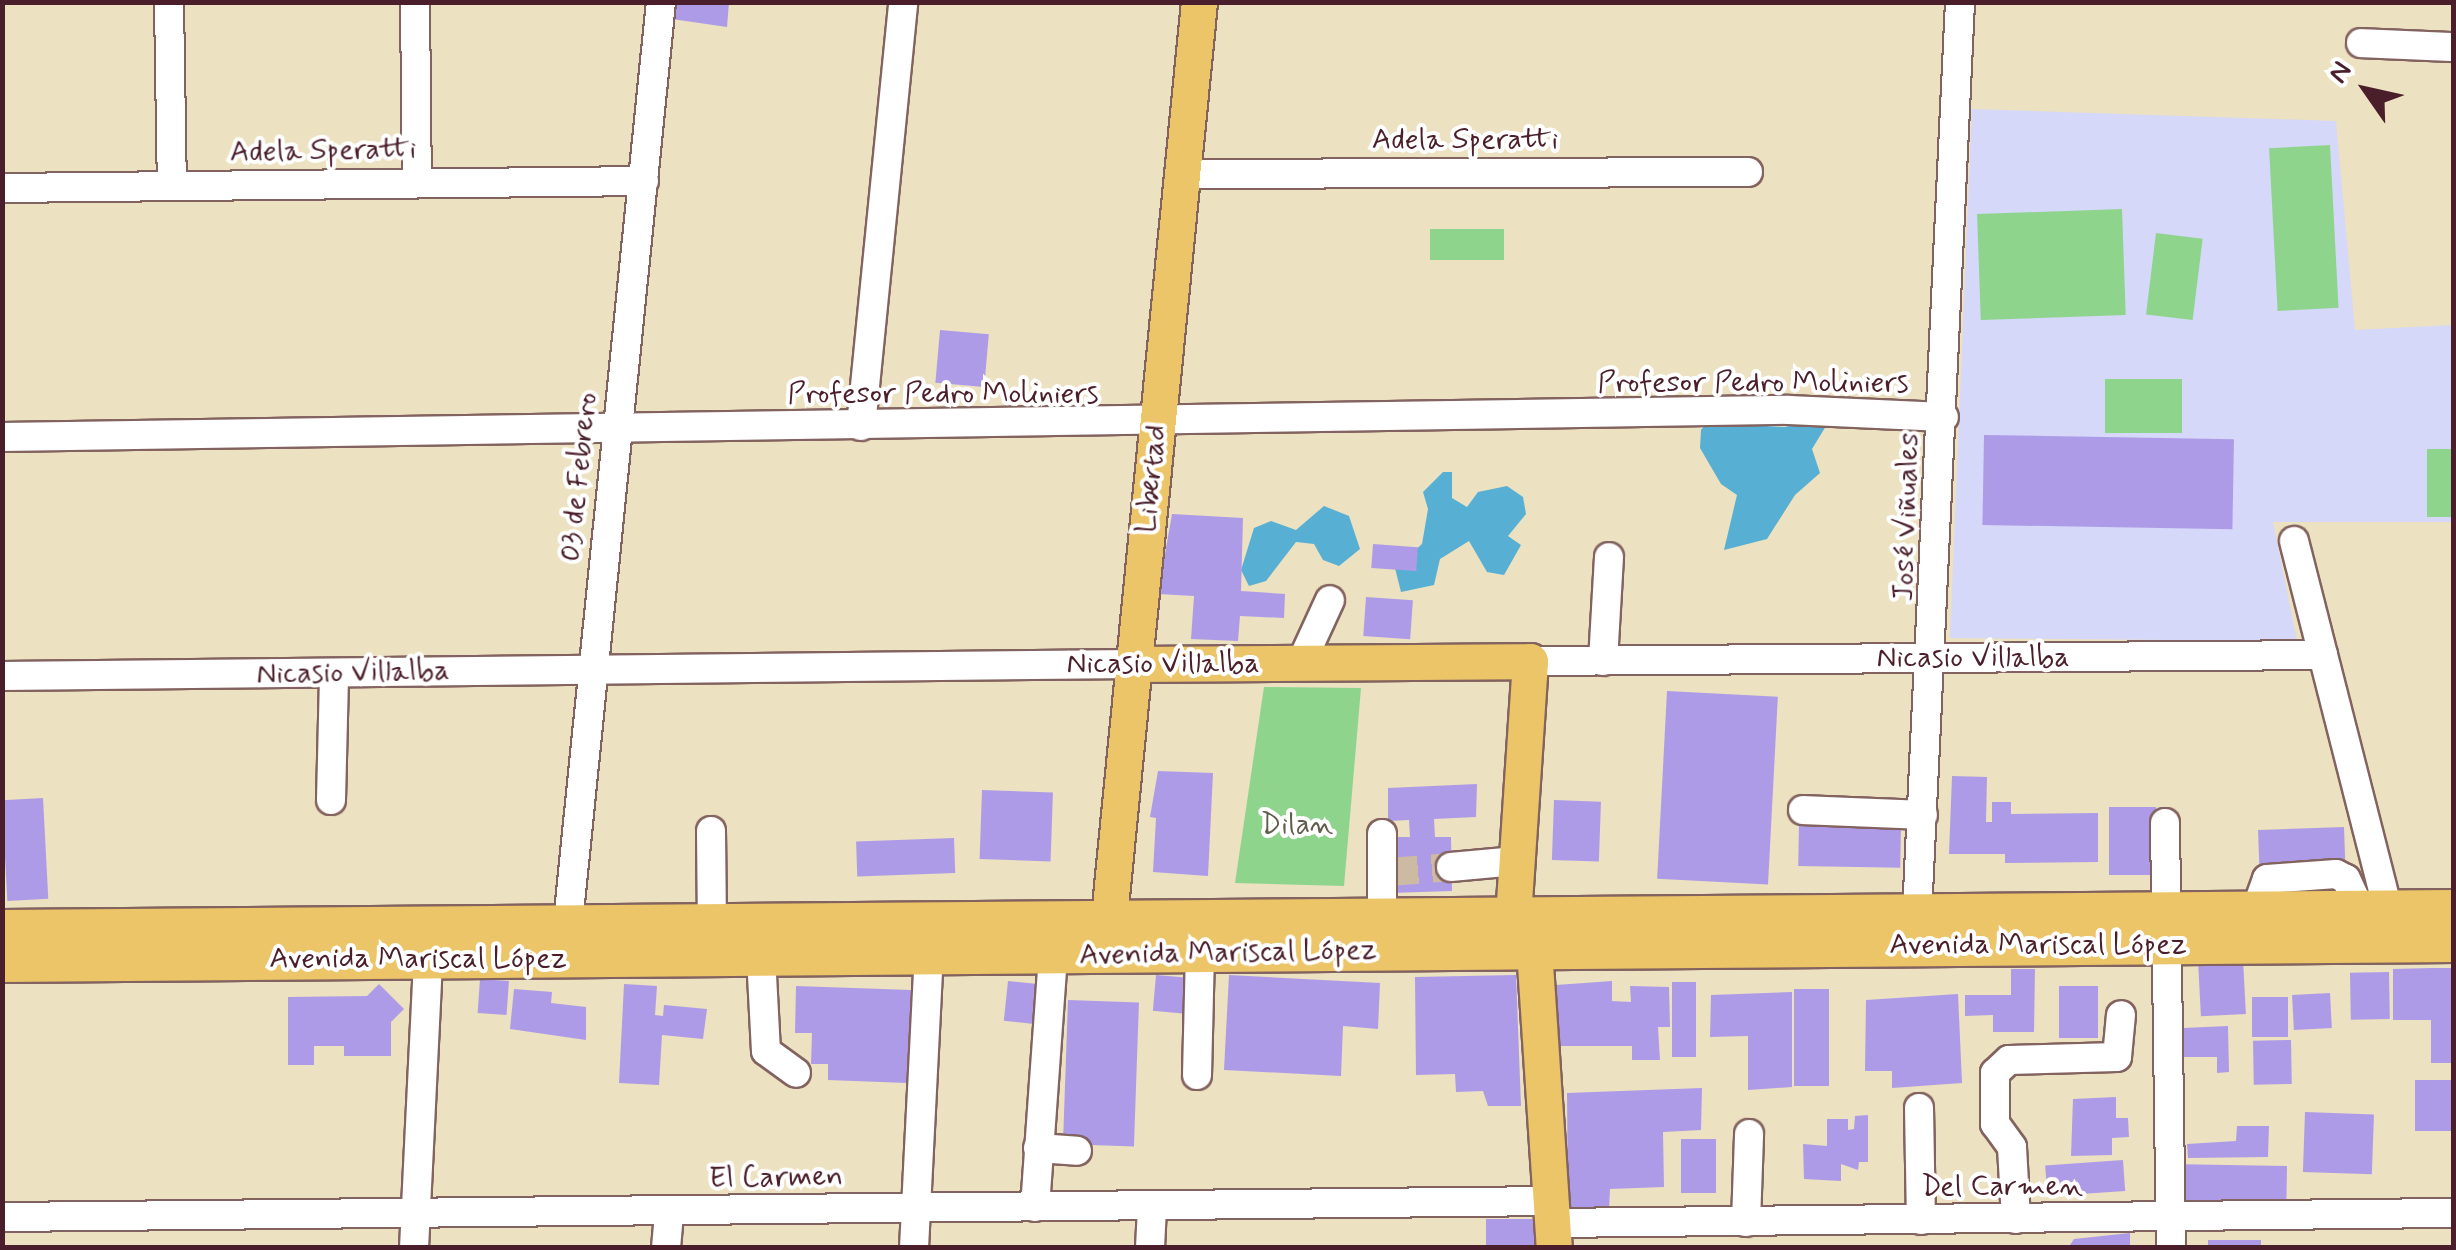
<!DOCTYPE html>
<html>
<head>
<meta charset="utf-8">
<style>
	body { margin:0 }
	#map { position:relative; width:2456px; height:1250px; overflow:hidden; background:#ece1c0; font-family:Mynerve,sans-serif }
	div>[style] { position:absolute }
	.built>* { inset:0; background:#d5d8f9 }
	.green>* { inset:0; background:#8ed48d; transform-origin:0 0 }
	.water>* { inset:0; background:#57afd4 }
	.building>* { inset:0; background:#ae9be7; transform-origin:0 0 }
	.minor-tunnel>* { height:28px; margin-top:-14px; transform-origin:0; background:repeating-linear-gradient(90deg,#ccbaa2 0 28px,transparent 0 42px) }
	.roads { filter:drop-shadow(2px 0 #83635f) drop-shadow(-2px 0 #83635f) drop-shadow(0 2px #83635f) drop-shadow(0 -2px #83635f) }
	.minor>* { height:28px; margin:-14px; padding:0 14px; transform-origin:14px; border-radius:14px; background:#fff }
	.major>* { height:35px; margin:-17.5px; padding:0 17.5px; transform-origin:17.5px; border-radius:17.5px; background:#ecc569 }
	.highway>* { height:40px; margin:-20px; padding:0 20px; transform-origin:20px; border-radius:20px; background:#ecc569 }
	span { translate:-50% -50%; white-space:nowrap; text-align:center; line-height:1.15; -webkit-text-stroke:8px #fff; paint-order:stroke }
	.street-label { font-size:30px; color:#4a1f2b }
	.park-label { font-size:30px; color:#625e4d }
	.frame { position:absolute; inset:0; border:5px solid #4a1f2b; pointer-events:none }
	.north { position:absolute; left:2316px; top:40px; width:100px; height:100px; -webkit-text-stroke:8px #fff; paint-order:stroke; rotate:304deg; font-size:28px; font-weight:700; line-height:40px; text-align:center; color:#4a1f2b }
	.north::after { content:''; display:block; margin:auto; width:35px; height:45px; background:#4a1f2b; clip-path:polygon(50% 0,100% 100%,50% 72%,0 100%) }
</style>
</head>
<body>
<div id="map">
	<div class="built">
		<div style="clip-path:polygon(1972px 109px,2336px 121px,2355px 330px,2453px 325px,2453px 522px,2273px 522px,2297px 641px,1950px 638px)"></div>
	</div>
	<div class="green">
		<div style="left:2330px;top:145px;width:163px;height:61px;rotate:87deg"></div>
		<div style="left:2122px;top:209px;width:106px;height:145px;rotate:88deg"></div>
		<div style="left:1504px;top:229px;width:31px;height:74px;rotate:90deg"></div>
		<div style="left:2156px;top:233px;width:47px;height:82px;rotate:7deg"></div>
		<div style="left:2182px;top:379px;width:54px;height:77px;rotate:90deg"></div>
		<div style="left:2427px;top:449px;width:26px;height:68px"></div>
		<div style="clip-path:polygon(1264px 687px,1361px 688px,1344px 886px,1235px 883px)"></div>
	</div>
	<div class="water">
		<div style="clip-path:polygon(1821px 417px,1826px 426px,1812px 449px,1820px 473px,1795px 495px,1767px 539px,1724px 550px,1737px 495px,1721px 484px,1700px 448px,1701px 430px,1707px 423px,1785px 427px)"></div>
		<div style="clip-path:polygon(1443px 472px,1452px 472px,1452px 498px,1467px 507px,1478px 492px,1507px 486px,1523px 497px,1526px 514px,1508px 536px,1521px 545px,1504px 575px,1487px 572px,1469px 541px,1440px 559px,1434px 585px,1401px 592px,1395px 568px,1422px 544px,1428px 509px,1423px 492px)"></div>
		<div style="clip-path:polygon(1324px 506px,1349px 516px,1360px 549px,1339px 566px,1323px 560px,1314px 544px,1296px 542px,1266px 581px,1249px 586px,1241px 570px,1254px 528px,1271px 521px,1296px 530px)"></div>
	</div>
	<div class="building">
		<div style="clip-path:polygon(674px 2px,729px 2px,727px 27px,672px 19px)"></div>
		<div style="left:940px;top:330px;width:49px;height:53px;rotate:5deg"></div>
		<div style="left:1984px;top:435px;width:250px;height:90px;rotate:1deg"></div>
		<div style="clip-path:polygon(1172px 514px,1243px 518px,1241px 591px,1285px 594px,1284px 618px,1240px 616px,1238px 641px,1191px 639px,1194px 596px,1158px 594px)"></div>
		<div style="left:1373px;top:544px;width:45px;height:24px;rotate:4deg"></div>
		<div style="left:1366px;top:597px;width:47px;height:39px;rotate:4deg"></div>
		<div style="left:1667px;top:691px;width:111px;height:188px;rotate:3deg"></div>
		<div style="clip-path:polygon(1158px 771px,1213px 773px,1208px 876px,1153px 872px,1156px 818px,1150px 817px)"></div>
		<div style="clip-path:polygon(1952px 776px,1987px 777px,1986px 822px,1992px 822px,1992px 802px,2011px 802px,2011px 814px,2098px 813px,2098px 862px,2005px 863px,2005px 854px,1949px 854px)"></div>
		<div style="clip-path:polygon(1477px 784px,1476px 817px,1434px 819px,1435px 837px,1451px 837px,1452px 891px,1390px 893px,1389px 837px,1410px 837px,1409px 820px,1388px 821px,1388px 788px)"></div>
		<div style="left:982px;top:790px;width:71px;height:69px;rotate:2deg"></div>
		<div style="left:43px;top:798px;width:101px;height:41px;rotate:87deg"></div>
		<div style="left:1554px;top:800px;width:47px;height:60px;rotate:2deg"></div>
		<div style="left:2109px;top:807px;width:47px;height:68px"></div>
		<div style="left:1799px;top:823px;width:102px;height:43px;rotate:1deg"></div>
		<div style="left:2344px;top:827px;width:38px;height:86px;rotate:88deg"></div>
		<div style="left:954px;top:838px;width:35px;height:98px;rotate:88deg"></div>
		<div style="left:2243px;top:959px;width:55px;height:45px;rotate:87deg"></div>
		<div style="clip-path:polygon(2431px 968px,2454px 968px,2454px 1063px,2431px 1063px,2431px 1020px,2393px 1020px,2393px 969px)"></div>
		<div style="clip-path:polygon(2011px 969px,2035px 969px,2034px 1032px,1993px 1032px,1993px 1015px,1965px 1016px,1965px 995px,2011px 995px)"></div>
		<div style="left:2389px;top:972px;width:47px;height:39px;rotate:89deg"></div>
		<div style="left:1156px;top:975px;width:38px;height:36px;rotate:5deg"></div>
		<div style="clip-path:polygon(1229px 975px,1380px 983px,1378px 1029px,1343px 1026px,1341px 1076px,1224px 1070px)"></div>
		<div style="clip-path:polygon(1516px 975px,1521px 1106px,1488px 1106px,1483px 1091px,1456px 1092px,1455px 1074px,1416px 1075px,1415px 977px)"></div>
		<div style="left:480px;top:979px;width:29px;height:34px;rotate:4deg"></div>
		<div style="left:1008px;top:981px;width:37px;height:40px;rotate:6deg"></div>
		<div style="clip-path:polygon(1612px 981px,1612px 1001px,1631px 1002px,1630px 986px,1669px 987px,1670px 1027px,1658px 1027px,1660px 1060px,1632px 1060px,1632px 1046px,1555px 1046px,1556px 985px)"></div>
		<div style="left:1672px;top:982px;width:24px;height:75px"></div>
		<div style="clip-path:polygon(379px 984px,404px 1009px,391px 1022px,391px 1056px,344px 1056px,344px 1046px,314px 1046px,314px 1065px,288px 1065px,288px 997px,367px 996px)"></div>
		<div style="clip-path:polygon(624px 984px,657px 986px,655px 1015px,663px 1016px,664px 1005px,707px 1009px,703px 1039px,662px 1035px,659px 1085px,619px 1083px)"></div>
		<div style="clip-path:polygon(796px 986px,911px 990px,907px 1083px,828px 1080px,828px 1064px,811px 1064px,812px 1033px,795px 1033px)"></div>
		<div style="left:2098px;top:986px;width:52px;height:39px;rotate:90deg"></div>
		<div style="clip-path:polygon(514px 989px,552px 992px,551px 1003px,586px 1007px,586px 1040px,510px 1029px)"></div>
		<div style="left:1794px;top:989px;width:35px;height:97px"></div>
		<div style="clip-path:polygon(1792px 992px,1792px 1087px,1748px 1090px,1748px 1036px,1710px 1037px,1711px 995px)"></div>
		<div style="left:2330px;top:993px;width:35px;height:38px;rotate:87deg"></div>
		<div style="clip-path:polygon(1958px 994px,1962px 1083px,1892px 1088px,1892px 1071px,1865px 1071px,1866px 1000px)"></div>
		<div style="left:2252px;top:997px;width:36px;height:40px"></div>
		<div style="left:1068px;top:1000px;width:71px;height:144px;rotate:2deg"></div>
		<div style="clip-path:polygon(2228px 1026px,2229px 1072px,2217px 1073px,2217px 1057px,2183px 1057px,2183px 1028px)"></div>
		<div style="left:2291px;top:1040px;width:44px;height:38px;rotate:89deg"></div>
		<div style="left:2454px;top:1080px;width:51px;height:39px;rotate:90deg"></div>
		<div style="clip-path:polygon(1702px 1088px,1701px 1130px,1663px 1132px,1664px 1187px,1610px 1189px,1609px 1210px,1568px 1212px,1567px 1093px)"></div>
		<div style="clip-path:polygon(2116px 1097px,2116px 1118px,2128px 1118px,2129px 1137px,2112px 1138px,2112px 1155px,2071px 1156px,2073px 1099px)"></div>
		<div style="left:2305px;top:1112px;width:69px;height:60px;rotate:2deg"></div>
		<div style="clip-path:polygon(1868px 1115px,1868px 1162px,1859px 1162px,1858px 1170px,1841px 1164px,1841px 1181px,1804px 1179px,1803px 1144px,1827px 1146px,1827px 1119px,1848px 1119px,1848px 1130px,1854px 1129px,1855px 1116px)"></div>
		<div style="clip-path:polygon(2237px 1126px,2269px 1126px,2268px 1157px,2188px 1158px,2187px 1144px,2236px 1141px)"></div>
		<div style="left:1681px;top:1139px;width:35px;height:54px"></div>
		<div style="left:2123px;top:1160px;width:31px;height:78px;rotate:86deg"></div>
		<div style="left:2287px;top:1166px;width:40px;height:104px;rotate:91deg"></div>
		<div style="left:1486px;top:1219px;width:50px;height:29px"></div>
		<div style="clip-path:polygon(2130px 1233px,2130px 1248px,2068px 1248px,2074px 1239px)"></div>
		<div style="left:2261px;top:1240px;width:8px;height:53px;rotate:90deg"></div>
	</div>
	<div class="minor-tunnel">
		<div style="left:1390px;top:872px;width:61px;rotate:-4.7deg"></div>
	</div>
	<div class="roads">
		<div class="minor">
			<div style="left:169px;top:2px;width:184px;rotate:89.1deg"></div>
			<div style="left:415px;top:2px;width:180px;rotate:89.4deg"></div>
			<div style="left:2361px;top:43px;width:93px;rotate:2.5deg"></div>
			<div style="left:1182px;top:174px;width:566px;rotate:-0.2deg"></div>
			<div style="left:2px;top:188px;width:642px;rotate:-0.62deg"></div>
			<div style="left:861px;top:426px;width:426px;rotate:-84.3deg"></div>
			<div style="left:2px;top:437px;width:1787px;rotate:-0.87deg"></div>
			<div style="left:1789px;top:410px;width:155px;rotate:2.6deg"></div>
			<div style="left:2294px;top:541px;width:382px;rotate:75.7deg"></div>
			<div style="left:1530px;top:661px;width:793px;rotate:-0.43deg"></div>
			<div style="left:1603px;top:661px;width:104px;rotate:-86.7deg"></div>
			<div style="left:1301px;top:663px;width:69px;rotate:-65.3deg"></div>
			<div style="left:2px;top:676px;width:1132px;rotate:-0.61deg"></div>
			<div style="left:331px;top:800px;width:127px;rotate:-88.6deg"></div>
			<div style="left:1803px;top:810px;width:120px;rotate:2.4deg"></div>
			<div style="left:2165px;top:823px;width:425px;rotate:89.2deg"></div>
			<div style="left:711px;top:831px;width:94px;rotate:89.4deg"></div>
			<div style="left:1382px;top:834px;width:85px;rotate:90deg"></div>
			<div style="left:1451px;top:867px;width:65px;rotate:-5.3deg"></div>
			<div style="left:2255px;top:912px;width:35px;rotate:-70deg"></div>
			<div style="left:2267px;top:879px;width:69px;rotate:-4.1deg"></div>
			<div style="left:2336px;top:874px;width:11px;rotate:27deg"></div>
			<div style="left:2346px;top:879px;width:35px;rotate:65deg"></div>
			<div style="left:1917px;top:914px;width:913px;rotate:-87.3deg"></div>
			<div style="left:566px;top:942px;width:945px;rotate:-84.23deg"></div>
			<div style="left:761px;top:956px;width:95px;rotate:87deg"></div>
			<div style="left:766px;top:1051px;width:37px;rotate:36deg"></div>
			<div style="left:1197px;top:1075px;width:122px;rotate:-88.6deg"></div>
			<div style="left:1919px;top:1108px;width:112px;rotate:89deg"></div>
			<div style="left:1038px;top:1148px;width:39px;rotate:4deg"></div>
			<div style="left:1035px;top:1207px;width:253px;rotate:-85.9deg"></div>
			<div style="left:2px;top:1217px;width:1548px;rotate:-0.59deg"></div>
			<div style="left:2016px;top:1219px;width:72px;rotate:-93.2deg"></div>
			<div style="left:2012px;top:1147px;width:29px;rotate:-126deg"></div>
			<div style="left:1995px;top:1124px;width:51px;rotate:-90deg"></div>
			<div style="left:1995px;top:1073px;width:19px;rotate:-43deg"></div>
			<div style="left:2009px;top:1060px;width:108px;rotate:-1.6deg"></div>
			<div style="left:2117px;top:1057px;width:42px;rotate:-84.6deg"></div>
			<div style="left:1746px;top:1222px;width:88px;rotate:-88deg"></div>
			<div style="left:1552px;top:1223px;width:902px;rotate:-0.64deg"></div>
			<div style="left:414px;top:1248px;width:289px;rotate:-87.2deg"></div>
			<div style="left:666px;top:1248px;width:35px;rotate:-85deg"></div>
			<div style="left:914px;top:1248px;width:293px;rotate:-87.1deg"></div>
			<div style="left:1150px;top:1248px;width:41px;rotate:-87.2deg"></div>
		</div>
		<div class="major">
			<div style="left:1134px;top:664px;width:396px;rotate:-0.4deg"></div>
			<div style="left:1530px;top:661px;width:258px;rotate:93.8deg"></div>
			<div style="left:1513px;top:918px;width:37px;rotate:56deg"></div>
			<div style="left:1534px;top:949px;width:300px;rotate:86.2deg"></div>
			<div style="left:1106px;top:947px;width:950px;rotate:-84.38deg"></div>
		</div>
		<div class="highway">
			<div style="left:2px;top:930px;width:2452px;rotate:-0.47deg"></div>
			<div style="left:2px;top:962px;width:2452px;rotate:-0.47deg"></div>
		</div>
	</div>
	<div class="street-label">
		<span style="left:1465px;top:140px">Adela Speratti</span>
		<span style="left:323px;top:151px;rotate:-1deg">Adela Speratti</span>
		<span style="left:1753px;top:383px">Profesor Pedro Moliniers</span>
		<span style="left:943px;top:394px">Profesor Pedro Moliniers</span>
		<span style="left:579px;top:477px;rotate:-84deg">03 de Febrero</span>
		<span style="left:1152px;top:479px;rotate:-84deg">Libertad</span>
		<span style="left:1907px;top:517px;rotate:-88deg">José Viñuales</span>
		<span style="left:1973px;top:658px">Nicasio Villalba</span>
		<span style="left:1163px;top:664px">Nicasio Villalba</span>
		<span style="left:353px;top:673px;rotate:-1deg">Nicasio Villalba</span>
		<span style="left:2038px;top:945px">Avenida Mariscal López</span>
		<span style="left:1228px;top:953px;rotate:-1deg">Avenida Mariscal López</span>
		<span style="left:418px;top:959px">Avenida Mariscal López</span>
		<span style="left:776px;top:1178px;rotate:-1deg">El Carmen</span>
		<span style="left:2002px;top:1187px">Del Carmen</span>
	</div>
	<div class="park-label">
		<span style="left:1297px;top:825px">Dilan</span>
	</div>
	<div class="frame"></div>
	<div class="north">N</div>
</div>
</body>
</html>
